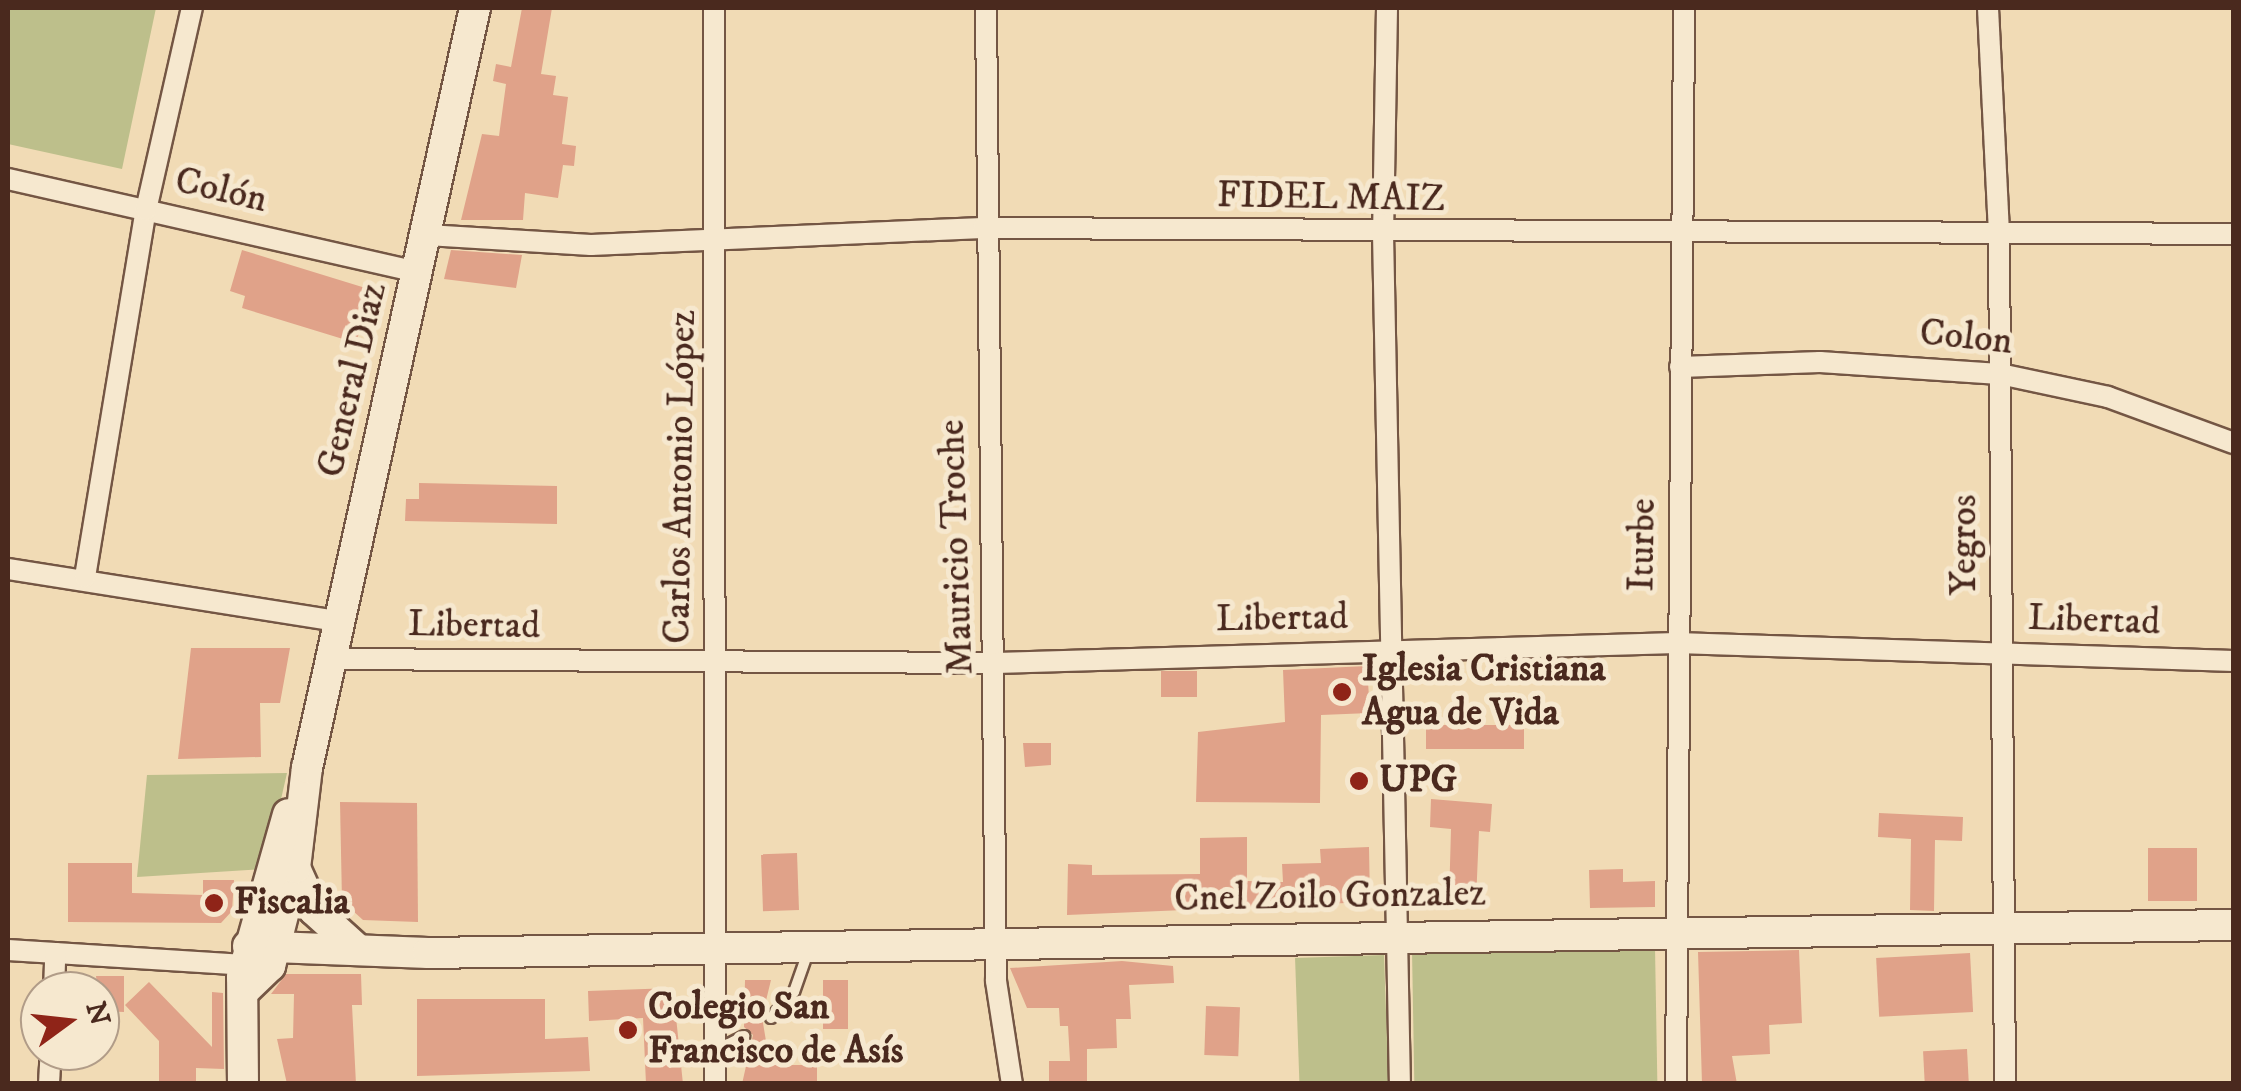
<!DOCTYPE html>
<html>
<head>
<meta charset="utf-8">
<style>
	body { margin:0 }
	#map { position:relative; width:2241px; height:1091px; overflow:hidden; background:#f1dbb5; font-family:"IM FELL DW Pica",serif }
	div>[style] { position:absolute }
	.green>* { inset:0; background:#bdbf8b; transform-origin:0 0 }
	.building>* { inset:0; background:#e0a289; transform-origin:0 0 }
	.roads { filter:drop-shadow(2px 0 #745644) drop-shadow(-2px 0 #745644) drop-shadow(0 2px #745644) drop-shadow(0 -2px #745644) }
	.lane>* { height:10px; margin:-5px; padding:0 5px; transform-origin:5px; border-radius:5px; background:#f6e8cf }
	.street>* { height:20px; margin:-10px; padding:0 10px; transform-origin:10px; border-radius:10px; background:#f6e8cf }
	.secondary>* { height:30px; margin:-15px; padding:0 15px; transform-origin:15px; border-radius:15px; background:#f6e8cf }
	.dots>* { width:28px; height:28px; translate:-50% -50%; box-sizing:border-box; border:5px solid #f6e8cf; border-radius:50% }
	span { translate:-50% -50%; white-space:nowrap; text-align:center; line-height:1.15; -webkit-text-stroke:10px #f6e8cf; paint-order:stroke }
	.street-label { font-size:38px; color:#4a291e }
	.poi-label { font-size:38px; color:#4a291e; font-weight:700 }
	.left { translate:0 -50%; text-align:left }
	.frame { position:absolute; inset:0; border:10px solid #4a291e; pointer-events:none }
	.north { position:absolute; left:20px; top:971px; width:100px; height:100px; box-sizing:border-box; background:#f6e8cf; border:2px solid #b19c88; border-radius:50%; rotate:75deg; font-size:28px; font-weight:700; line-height:40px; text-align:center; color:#4a291e }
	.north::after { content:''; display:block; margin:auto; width:35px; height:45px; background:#8f2418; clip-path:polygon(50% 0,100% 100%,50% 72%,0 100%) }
</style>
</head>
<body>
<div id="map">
	<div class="green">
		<div style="clip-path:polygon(8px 8px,156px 8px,122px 169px,8px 144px)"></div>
		<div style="clip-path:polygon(287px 773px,265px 869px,137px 877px,147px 775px)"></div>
		<div style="left:1655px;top:948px;width:135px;height:243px;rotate:89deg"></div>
		<div style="left:1384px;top:955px;width:128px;height:89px;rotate:88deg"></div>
	</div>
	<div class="building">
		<div style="clip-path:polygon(522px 8px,552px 8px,541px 74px,556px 76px,553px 95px,568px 97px,562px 144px,576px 146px,574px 166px,563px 165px,558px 198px,525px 193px,523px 220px,461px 220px,482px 134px,499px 136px,506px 84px,493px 81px,496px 64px,511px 67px)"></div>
		<div style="clip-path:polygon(242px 250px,372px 290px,356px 343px,242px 308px,245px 296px,230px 291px)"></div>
		<div style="clip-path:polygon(451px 250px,522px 255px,516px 288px,444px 279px)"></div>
		<div style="clip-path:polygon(419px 483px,557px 486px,557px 524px,405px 521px,406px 499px,419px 499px)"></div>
		<div style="clip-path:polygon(191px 648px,290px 648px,280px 703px,260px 703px,261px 757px,178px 759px)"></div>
		<div style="clip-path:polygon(1367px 666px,1370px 713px,1321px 715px,1320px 803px,1196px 802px,1198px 732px,1285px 722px,1283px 670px)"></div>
		<div style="left:1197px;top:671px;width:26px;height:36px;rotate:90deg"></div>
		<div style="left:1426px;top:725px;width:98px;height:24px"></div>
		<div style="clip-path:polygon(1023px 743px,1051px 743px,1051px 765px,1025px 767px)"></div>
		<div style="clip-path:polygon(1431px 799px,1492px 804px,1490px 832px,1479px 831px,1476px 901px,1449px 900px,1451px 829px,1430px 827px)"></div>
		<div style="clip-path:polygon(340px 802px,417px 803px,418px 922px,363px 920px,342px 901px)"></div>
		<div style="clip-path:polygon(1879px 813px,1963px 817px,1962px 841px,1935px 840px,1934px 911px,1910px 910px,1911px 839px,1878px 837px)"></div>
		<div style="clip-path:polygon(1247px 837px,1247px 881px,1283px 882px,1282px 864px,1321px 863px,1320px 849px,1369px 847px,1370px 902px,1067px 915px,1068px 864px,1092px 865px,1092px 875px,1200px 874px,1200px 838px)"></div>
		<div style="left:2148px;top:848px;width:49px;height:53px"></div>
		<div style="left:797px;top:853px;width:57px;height:36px;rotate:88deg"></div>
		<div style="clip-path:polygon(68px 863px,132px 863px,132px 893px,203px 895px,203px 880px,234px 880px,232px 911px,221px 923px,68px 922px)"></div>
		<div style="clip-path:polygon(1623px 869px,1623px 882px,1655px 881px,1655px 907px,1590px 908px,1589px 870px)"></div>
		<div style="clip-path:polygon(1799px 950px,1802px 1023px,1769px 1025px,1770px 1054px,1732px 1056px,1737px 1084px,1702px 1084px,1698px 952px)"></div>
		<div style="left:1970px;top:953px;width:59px;height:94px;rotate:87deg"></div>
		<div style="clip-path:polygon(1122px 961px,1173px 966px,1174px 983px,1129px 985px,1131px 1019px,1116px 1019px,1117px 1048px,1087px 1049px,1087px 1084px,1049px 1084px,1049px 1061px,1070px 1061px,1068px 1026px,1060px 1026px,1059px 1008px,1027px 1008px,1010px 968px)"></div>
		<div style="clip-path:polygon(286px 974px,361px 974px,362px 1005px,352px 1005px,356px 1084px,287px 1084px,277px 1039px,293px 1038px,294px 994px,271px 994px)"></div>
		<div style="clip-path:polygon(96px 976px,124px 976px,124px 1012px,100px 1011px)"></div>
		<div style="clip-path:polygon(745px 980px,771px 980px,762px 1017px,770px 1065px,817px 1065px,817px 1084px,742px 1084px,753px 1035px,744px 1027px)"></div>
		<div style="left:823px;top:980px;width:25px;height:49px"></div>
		<div style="clip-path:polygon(149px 982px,212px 1047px,212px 992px,223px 993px,224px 1069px,196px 1068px,196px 1084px,159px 1084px,159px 1041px,125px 1005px)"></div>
		<div style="clip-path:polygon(673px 988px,683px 1084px,646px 1084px,643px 1018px,589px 1021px,588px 991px)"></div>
		<div style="clip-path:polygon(417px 999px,545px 999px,545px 1039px,588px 1037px,590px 1071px,417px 1076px)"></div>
		<div style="left:1206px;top:1006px;width:34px;height:49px;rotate:2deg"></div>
		<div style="left:1967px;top:1049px;width:35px;height:44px;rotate:87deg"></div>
	</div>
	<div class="roads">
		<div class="lane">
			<div style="left:771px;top:1018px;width:35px;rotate:-49deg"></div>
			<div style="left:794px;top:992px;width:42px;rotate:-70.7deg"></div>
			<div style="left:715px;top:1051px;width:33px;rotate:-27deg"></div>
		</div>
		<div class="street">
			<div style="left:714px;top:8px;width:1076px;rotate:89.95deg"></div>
			<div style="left:986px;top:8px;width:973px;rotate:89.41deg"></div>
			<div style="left:996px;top:981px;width:104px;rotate:81.2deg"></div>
			<div style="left:1387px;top:8px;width:225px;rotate:91deg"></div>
			<div style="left:1383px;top:233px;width:851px;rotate:88.86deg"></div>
			<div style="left:1988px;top:8px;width:226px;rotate:87.2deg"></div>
			<div style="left:1999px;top:234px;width:850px;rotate:89.6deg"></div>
			<div style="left:8px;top:179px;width:420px;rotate:12.8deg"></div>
			<div style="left:427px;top:235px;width:164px;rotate:3.5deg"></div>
			<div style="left:591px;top:245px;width:392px;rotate:-2.5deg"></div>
			<div style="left:983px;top:228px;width:1251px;rotate:0.27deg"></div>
			<div style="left:1680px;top:367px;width:140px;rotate:-2deg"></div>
			<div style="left:1820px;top:362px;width:180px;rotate:3.8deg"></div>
			<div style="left:2000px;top:374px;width:110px;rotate:12deg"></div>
			<div style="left:2108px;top:397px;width:134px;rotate:20.1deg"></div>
			<div style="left:8px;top:569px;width:338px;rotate:9deg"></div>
			<div style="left:85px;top:577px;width:372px;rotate:-80.6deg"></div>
			<div style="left:146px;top:210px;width:207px;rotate:-77.2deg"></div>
			<div style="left:332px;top:659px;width:664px;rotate:0.35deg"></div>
			<div style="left:996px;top:663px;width:681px;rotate:-1.68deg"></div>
			<div style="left:1677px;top:643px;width:557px;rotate:1.85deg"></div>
			<div style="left:8px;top:950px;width:237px;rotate:3.6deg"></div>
			<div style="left:54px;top:991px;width:38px;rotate:-88deg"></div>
			<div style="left:49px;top:1084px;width:33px;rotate:-87deg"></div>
			<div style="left:1676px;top:1084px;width:1076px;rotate:-89.57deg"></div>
		</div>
		<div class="secondary">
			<div style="left:295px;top:868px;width:46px;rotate:65.7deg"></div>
			<div style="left:314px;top:910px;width:57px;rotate:42.1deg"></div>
			<div style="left:248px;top:946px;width:180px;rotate:2.2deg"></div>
			<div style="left:428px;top:953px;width:1806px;rotate:-0.89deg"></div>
			<div style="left:245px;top:990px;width:35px;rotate:-44deg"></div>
			<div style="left:270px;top:966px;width:101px;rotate:-75.7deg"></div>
			<div style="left:295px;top:868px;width:101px;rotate:-83.2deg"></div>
			<div style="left:307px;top:768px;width:778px;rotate:-77.54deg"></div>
			<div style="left:243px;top:1084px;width:107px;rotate:-90.5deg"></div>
			<div style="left:242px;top:977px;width:169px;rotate:-74.2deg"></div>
		</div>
	</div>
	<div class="dots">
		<div style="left:1342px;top:692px;background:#8f2418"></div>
		<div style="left:1359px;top:781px;background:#8f2418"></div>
		<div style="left:214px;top:903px;background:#8f2418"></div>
		<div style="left:628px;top:1030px;background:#8f2418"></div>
	</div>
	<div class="street-label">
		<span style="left:221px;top:191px;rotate:13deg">Colón</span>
		<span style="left:1331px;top:198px;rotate:1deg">FIDEL MAIZ</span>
		<span style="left:1966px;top:338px;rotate:6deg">Colon</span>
		<span style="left:353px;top:380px;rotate:-77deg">General Diaz</span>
		<span style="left:681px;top:477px;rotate:-89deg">Carlos Antonio López</span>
		<span style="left:1643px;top:545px;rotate:-89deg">Iturbe</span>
		<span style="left:1965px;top:545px;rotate:-90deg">Yegros</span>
		<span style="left:957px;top:547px;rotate:-92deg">Mauricio Troche</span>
		<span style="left:1282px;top:619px;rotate:-1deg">Libertad</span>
		<span style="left:2094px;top:621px;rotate:2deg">Libertad</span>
		<span style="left:474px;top:626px;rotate:1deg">Libertad</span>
		<span style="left:1330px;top:897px;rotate:-1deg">Cnel Zoilo Gonzalez</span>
	</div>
	<div class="poi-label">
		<span class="left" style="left:1362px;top:692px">Iglesia Cristiana<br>Agua de Vida</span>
		<span class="left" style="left:1379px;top:781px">UPG</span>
		<span class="left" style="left:234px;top:903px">Fiscalia</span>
		<span class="left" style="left:648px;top:1030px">Colegio San<br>Francisco de Asís</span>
	</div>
	<div class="frame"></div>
	<div class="north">N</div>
</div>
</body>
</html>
